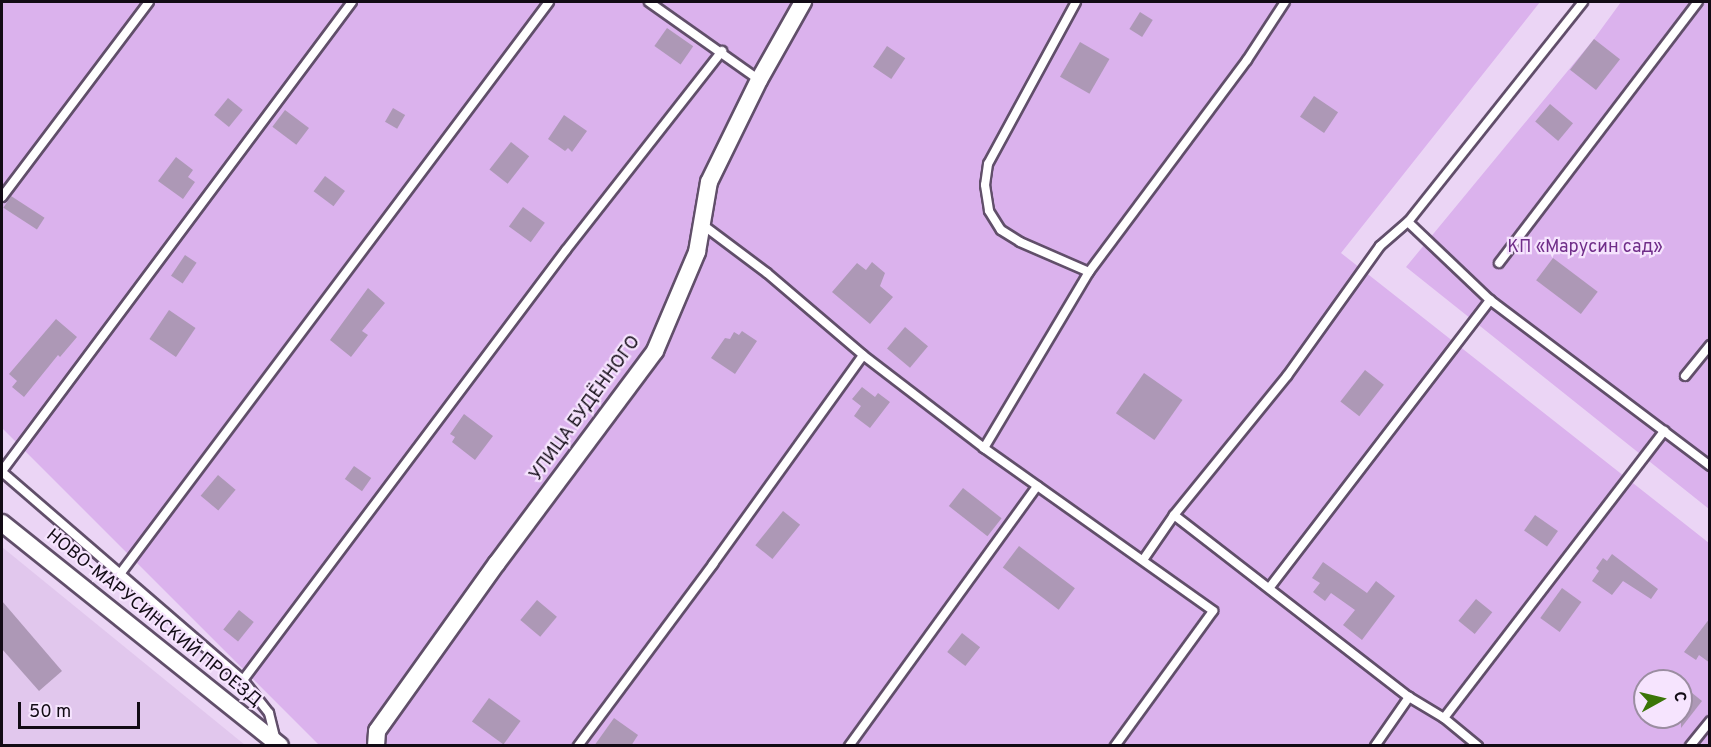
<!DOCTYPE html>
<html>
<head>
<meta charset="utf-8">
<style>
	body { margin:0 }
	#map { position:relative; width:1711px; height:747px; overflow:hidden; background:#ebd5f5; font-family:Overpass,sans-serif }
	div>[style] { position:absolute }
	.built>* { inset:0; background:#e1c7ed }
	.green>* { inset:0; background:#dbb2ed }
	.building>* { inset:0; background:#ad98b6; transform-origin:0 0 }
	.roads { filter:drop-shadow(2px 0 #614f6a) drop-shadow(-2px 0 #614f6a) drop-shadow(0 2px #614f6a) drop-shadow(0 -2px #614f6a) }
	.lane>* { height:8px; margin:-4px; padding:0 4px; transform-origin:4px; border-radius:4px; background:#fff }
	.street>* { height:16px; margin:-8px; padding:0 8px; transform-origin:8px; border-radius:8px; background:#fff }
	span { translate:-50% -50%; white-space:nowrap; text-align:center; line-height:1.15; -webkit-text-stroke:4.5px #f6e4fe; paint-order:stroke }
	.park-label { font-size:18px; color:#702e89 }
	.street-label { font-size:18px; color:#120b15 }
	.frame { position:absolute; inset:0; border:3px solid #120b15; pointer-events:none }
	.north { position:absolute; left:1633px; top:669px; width:60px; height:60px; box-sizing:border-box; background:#f6e4fe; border:2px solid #9b8da1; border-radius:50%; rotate:82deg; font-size:16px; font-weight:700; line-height:24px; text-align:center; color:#120b15 }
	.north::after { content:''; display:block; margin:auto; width:21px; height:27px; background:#3b7508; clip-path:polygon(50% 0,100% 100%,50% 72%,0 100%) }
	.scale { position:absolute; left:18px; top:702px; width:122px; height:27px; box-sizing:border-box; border:3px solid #120b15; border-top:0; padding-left:8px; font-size:18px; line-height:21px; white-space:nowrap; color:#120b15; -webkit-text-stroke:4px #f6e4fe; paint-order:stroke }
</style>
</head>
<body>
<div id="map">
	<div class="built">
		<div style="clip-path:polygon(2px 547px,245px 745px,2px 745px)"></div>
	</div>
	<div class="green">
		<div style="clip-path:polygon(evenodd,2px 2px,1540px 2px,1341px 253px,1709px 543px,1709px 745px,319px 745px,2px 428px,2px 2px,1645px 681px,1681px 681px,1681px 717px,1645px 717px,1645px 681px)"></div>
		<div style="clip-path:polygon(1621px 2px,1709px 2px,1709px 509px,1406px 267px,1594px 39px)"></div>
	</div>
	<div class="building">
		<div style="left:1140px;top:12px;width:15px;height:20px;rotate:32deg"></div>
		<div style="left:667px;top:28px;width:32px;height:22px;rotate:35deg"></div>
		<div style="left:1594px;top:39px;width:33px;height:39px;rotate:38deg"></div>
		<div style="left:1080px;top:42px;width:34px;height:40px;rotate:30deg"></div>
		<div style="left:887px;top:46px;width:22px;height:25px;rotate:34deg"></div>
		<div style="left:1314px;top:96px;width:29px;height:25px;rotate:34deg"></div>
		<div style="left:228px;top:98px;width:19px;height:22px;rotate:39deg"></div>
		<div style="left:1550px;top:104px;width:30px;height:23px;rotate:40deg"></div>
		<div style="left:393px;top:108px;width:14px;height:16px;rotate:30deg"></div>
		<div style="left:285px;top:110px;width:30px;height:21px;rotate:37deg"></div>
		<div style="clip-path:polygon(564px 115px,587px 131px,572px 152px,568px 148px,565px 151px,548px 139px)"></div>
		<div style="left:511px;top:142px;width:23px;height:35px;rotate:38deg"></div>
		<div style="clip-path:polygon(176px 157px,193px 170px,188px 177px,195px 182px,183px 199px,158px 181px)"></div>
		<div style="left:325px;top:176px;width:25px;height:19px;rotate:37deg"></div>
		<div style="left:11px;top:196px;width:40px;height:14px;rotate:33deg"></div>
		<div style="left:523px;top:207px;width:27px;height:24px;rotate:36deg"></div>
		<div style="left:185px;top:255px;width:14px;height:25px;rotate:34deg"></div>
		<div style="left:1553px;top:258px;width:56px;height:28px;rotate:37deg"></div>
		<div style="clip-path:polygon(872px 262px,885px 273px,880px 286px,893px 297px,870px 324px,832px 292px,857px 263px,866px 270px)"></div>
		<div style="clip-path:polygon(368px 288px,385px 303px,362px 331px,368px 335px,351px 357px,330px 340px)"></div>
		<div style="left:169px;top:310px;width:32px;height:35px;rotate:34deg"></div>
		<div style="clip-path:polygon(56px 319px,77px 337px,60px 357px,58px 355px,24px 397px,12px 387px,17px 381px,9px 374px)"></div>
		<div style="left:905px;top:327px;width:30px;height:28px;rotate:40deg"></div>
		<div style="clip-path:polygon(742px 331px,757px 341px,735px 374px,711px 358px,725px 338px,730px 339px,734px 332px,739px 335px)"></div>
		<div style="left:1365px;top:370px;width:24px;height:40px;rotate:38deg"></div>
		<div style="left:1144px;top:373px;width:47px;height:49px;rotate:35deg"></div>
		<div style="clip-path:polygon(862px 387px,875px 397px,878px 393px,890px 402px,870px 428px,854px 416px,861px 406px,852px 399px)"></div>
		<div style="clip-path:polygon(464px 414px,493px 436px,475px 460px,452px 442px,455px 437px,450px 434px)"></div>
		<div style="left:354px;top:466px;width:21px;height:16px;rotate:35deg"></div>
		<div style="left:218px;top:475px;width:23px;height:27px;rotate:40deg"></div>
		<div style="left:963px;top:488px;width:49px;height:23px;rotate:38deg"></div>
		<div style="left:783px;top:511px;width:22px;height:44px;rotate:39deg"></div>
		<div style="left:1535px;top:515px;width:28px;height:19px;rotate:35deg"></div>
		<div style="left:1019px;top:546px;width:70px;height:27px;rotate:37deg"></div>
		<div style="clip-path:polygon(1612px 554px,1658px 589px,1651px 599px,1623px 581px,1612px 595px,1592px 581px,1599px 571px,1596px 568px,1603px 558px,1607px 561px)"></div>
		<div style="clip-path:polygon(1323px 562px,1367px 593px,1376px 581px,1395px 596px,1362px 640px,1343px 625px,1355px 610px,1331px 593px,1325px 601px,1313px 592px,1320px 583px,1312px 578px)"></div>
		<div style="left:1562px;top:588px;width:24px;height:37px;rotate:36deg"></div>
		<div style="left:1476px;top:599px;width:21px;height:28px;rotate:39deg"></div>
		<div style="left:537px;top:600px;width:26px;height:26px;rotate:40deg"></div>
		<div style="clip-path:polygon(2px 601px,62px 671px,39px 691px,2px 649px)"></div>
		<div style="left:239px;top:610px;width:19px;height:25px;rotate:39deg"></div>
		<div style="clip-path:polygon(1710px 618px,1710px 663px,1699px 655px,1696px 660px,1684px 652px)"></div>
		<div style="left:962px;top:633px;width:23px;height:24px;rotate:38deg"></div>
		<div style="clip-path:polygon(1681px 684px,1702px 701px,1681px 728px)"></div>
		<div style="left:489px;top:698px;width:39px;height:29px;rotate:36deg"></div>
		<div style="clip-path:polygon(614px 718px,638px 735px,631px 746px,594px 746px)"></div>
	</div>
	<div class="roads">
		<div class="lane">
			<div style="left:649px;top:2px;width:135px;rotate:35.3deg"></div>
			<div style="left:1076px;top:2px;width:184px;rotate:118.5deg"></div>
			<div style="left:988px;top:164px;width:21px;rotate:98deg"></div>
			<div style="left:985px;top:185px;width:26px;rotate:81deg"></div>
			<div style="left:989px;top:211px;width:22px;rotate:58deg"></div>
			<div style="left:1001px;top:230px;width:22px;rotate:32deg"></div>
			<div style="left:1020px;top:242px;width:75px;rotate:23.5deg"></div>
			<div style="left:2px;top:197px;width:244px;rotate:-53deg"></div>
			<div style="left:1408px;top:222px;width:113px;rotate:43.6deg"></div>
			<div style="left:1490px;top:300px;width:276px;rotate:37deg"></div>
			<div style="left:703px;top:225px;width:80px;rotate:36.9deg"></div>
			<div style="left:767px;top:273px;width:126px;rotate:40.5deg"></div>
			<div style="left:863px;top:355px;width:153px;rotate:37.5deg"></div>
			<div style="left:984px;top:448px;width:281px;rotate:35.4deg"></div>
			<div style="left:1213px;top:611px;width:167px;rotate:126deg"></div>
			<div style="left:1499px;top:263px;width:328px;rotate:-52.7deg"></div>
			<div style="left:1685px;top:376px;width:40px;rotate:-51deg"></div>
			<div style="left:984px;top:448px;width:205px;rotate:-59.2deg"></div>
			<div style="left:1089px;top:272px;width:264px;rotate:-53.3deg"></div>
			<div style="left:1247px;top:60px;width:69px;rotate:-56.8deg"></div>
			<div style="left:2px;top:471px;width:585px;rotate:-53.27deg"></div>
			<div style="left:2px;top:472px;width:318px;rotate:40.8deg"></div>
			<div style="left:243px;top:680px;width:42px;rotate:51.8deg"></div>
			<div style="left:269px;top:713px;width:29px;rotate:76deg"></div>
			<div style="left:1174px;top:515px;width:297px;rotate:37.8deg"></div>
			<div style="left:1409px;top:697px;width:41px;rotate:31deg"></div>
			<div style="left:1444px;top:718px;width:44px;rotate:39.5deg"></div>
			<div style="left:1143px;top:560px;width:55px;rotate:-55.4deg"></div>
			<div style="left:1174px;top:515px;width:179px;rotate:-50.9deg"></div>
			<div style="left:1287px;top:376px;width:160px;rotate:-54.4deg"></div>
			<div style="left:1380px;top:246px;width:37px;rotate:-41deg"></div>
			<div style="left:1408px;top:222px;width:281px;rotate:-51.5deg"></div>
			<div style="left:120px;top:574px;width:715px;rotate:-53.13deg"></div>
			<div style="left:1270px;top:587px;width:362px;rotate:-52.5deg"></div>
			<div style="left:243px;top:680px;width:538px;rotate:-53.09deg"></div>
			<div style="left:566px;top:250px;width:253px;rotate:-51.9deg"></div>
			<div style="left:1444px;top:718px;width:362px;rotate:-52.5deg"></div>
			<div style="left:578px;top:746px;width:227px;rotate:-53.4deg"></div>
			<div style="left:713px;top:564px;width:257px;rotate:-54.3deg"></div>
			<div style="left:849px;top:746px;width:321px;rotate:-54.1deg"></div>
			<div style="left:1375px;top:746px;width:60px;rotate:-55.2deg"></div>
			<div style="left:1690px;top:746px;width:32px;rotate:-51deg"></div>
		</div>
		<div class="street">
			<div style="left:2px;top:523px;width:356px;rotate:38.7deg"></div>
			<div style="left:376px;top:746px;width:15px;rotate:-86deg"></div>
			<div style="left:377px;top:731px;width:206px;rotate:-54.5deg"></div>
			<div style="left:497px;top:563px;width:264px;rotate:-53.3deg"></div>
			<div style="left:655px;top:351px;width:108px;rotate:-67deg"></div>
			<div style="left:697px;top:252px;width:71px;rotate:-80.3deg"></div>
			<div style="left:709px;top:182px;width:114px;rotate:-63.9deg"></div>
			<div style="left:759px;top:80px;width:90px;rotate:-60.6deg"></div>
		</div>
	</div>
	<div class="park-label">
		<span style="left:1585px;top:248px">КП «Марусин сад»</span>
	</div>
	<div class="street-label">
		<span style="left:586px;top:409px;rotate:-54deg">УЛИЦА БУДЁННОГО</span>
		<span style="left:153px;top:619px;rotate:39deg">НОВО-МАРУСИНСКИЙ ПРОЕЗД</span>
	</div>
	<div class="frame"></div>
	<div class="north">С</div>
	<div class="scale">50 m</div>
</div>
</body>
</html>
